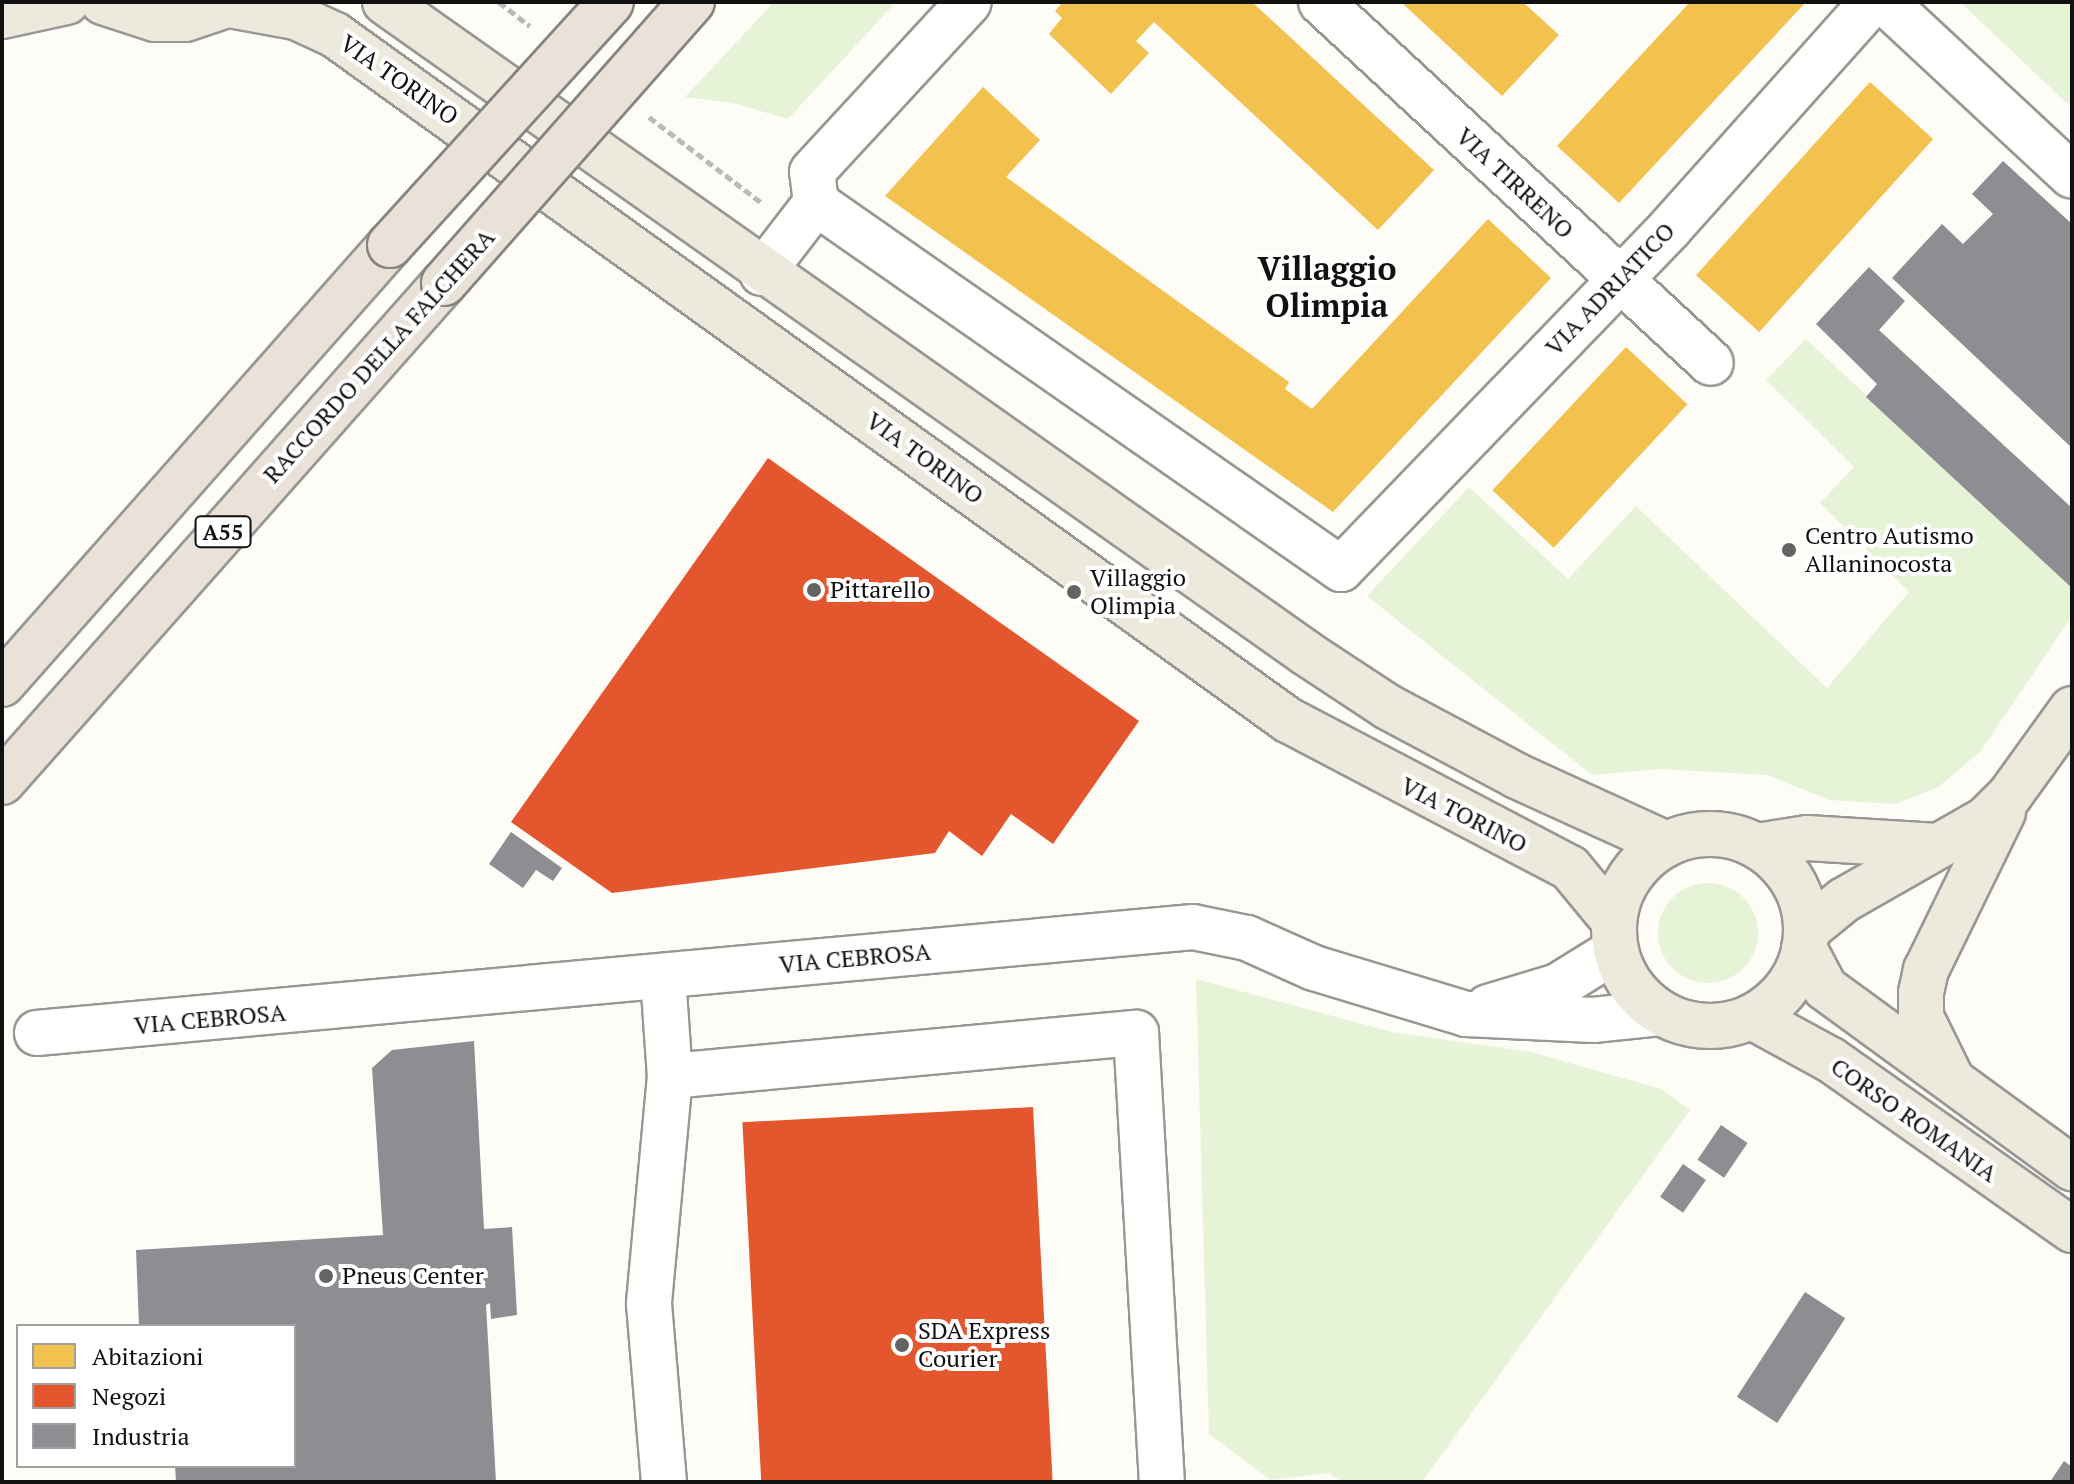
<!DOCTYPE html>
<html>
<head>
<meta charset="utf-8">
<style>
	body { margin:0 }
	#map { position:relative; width:2074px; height:1484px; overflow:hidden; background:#fdfcf7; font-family:"PT Serif",serif }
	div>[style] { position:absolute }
	.green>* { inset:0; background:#e7f3d7 }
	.round { border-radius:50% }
	.homes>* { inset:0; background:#f2c14e; transform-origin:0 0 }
	.shops>* { inset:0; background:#e4572e; transform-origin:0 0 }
	.industry>* { inset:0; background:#8d8d92; transform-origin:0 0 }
	.path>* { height:5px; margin-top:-2.5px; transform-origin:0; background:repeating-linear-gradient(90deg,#b9b9b8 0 8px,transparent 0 12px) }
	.roads { filter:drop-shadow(2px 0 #979795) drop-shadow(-2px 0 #979795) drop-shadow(0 2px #979795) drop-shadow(0 -2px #979795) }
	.minor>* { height:44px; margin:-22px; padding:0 22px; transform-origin:22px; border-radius:22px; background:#fffffe }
	.major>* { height:44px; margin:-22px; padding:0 22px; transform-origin:22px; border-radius:22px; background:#ede9dc }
	.major>.ring { margin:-22px; padding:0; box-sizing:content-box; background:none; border:44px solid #ede9dc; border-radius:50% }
	.highway>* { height:44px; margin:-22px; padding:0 22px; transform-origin:22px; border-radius:22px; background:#eae1d8 }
	.bridges { filter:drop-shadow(2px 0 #858482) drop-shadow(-2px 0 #858482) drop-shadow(0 2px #858482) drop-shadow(0 -2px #858482) }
	.highway-bridge>* { height:44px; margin:-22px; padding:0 22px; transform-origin:22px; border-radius:22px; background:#eae1d8 }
	.dots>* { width:22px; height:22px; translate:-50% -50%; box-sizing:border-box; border:4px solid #fff; border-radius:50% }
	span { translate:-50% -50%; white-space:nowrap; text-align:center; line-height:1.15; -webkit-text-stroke:8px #fff; paint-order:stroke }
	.shield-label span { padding:2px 6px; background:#fff; border:2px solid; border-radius:6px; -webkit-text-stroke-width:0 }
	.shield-label { font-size:22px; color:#111; font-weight:700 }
	.street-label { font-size:24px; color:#111 }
	.poi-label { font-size:24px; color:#111 }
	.left { translate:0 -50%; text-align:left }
	.district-label { font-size:32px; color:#111; font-weight:700 }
	.frame { position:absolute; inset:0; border:4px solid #111; pointer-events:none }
	.legend { position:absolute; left:16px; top:1324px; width:280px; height:144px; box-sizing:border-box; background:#fff; border:2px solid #a0a0a0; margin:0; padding:10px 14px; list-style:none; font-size:24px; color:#111 }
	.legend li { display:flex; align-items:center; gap:16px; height:40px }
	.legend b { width:40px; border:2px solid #a0a0a0 }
</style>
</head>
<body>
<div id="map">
	<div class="green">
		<div style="clip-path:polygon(774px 2px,896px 2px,788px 119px,733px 103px,685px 97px)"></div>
		<div style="clip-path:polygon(1960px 2px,2072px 2px,2072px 108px)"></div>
		<div style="clip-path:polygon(1806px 339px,2072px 587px,2072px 616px,1980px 752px,1937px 788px,1895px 804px,1829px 800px,1767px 775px,1661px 769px,1592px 775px,1367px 596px,1469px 487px,1568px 579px,1636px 506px,1827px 688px,1909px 592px,1820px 503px,1854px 467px,1766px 380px)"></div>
		<div class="round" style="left:1658px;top:883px;width:100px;height:100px"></div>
		<div style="clip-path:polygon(1196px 979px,1392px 1032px,1531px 1052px,1661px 1089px,1690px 1110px,1422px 1482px,1342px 1482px,1329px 1473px,1270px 1480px,1209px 1434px)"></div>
	</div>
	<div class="homes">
		<div style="clip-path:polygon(1063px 2px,1252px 2px,1434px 170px,1378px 230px,1154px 22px,1136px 41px,1149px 53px,1111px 94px,1049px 34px,1062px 18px,1055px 11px)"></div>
		<div style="clip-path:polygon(1401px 2px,1523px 2px,1559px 35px,1502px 96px)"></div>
		<div style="clip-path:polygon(1690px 2px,1806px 2px,1619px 203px,1557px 146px)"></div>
		<div style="left:1870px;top:82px;width:85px;height:260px;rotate:42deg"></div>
		<div style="clip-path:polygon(983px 87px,1040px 140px,1006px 177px,1289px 382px,1285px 389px,1312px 409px,1488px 219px,1551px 278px,1333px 512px,885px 196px)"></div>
		<div style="left:1626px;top:347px;width:84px;height:196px;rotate:43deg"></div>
	</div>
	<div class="shops">
		<div style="clip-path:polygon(768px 458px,1139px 721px,1053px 844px,1011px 814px,982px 856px,949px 831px,935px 853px,612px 893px,511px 822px)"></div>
		<div style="left:1033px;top:1107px;width:376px;height:291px;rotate:87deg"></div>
	</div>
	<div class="industry">
		<div style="clip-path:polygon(2003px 161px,2072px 224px,2072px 448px,1892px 278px,1942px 224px,1963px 244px,1993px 214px,1972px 194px)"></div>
		<div style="clip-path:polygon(1869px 267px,1905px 301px,1879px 330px,2072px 508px,2072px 588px,1866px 397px,1877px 384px,1816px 324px)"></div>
		<div style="clip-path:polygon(511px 832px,562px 868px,553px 881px,536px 870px,523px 888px,489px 864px)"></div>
		<div style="clip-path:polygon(474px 1041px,484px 1229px,512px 1227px,517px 1315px,491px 1319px,490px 1303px,486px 1305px,496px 1482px,176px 1482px,175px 1466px,294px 1466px,294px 1326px,139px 1326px,136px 1250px,383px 1235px,372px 1068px,392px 1050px)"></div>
		<div style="left:1721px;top:1125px;width:32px;height:42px;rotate:34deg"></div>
		<div style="left:1683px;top:1164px;width:28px;height:40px;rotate:35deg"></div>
		<div style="left:1805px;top:1292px;width:48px;height:125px;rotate:33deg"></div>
		<div style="clip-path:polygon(2064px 1461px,2072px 1467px,2072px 1482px,2050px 1482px)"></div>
	</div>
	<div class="path">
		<div style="left:499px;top:2px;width:39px;rotate:38deg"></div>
		<div style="left:649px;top:117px;width:142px;rotate:37.3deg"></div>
	</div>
	<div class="roads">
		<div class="minor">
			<div style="left:1321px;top:2px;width:531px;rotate:42.79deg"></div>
			<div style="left:1885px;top:2px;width:255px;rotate:42.9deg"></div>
			<div style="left:816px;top:203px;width:640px;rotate:34.88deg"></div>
			<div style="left:1341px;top:569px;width:474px;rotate:-46deg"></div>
			<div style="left:1670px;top:228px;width:303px;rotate:-48.2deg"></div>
			<div style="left:762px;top:273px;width:88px;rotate:-52.4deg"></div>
			<div style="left:816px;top:203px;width:31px;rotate:-97deg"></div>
			<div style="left:812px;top:172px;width:231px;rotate:-47.3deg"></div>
			<div style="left:663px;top:977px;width:99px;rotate:86deg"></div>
			<div style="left:670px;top:1076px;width:229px;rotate:95.3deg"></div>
			<div style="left:649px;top:1304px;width:179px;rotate:85.2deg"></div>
			<div style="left:1488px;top:1007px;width:73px;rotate:-16.7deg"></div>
			<div style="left:1558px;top:986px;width:68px;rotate:-31.8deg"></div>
			<div style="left:37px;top:1033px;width:1161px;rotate:-5.24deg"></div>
			<div style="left:1193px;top:927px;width:55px;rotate:11.5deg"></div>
			<div style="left:1247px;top:938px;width:73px;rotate:24.1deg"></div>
			<div style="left:1314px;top:968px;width:159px;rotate:16.8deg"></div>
			<div style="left:1466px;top:1014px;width:127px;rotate:2.7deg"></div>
			<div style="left:1593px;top:1020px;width:67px;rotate:-6deg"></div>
			<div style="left:670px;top:1076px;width:468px;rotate:-5.3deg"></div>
			<div style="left:1136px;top:1033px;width:450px;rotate:86.7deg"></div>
		</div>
		<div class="major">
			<div style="left:103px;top:2px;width:55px;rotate:18.1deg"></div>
			<div style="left:155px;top:19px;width:30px"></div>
			<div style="left:185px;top:19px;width:54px;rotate:-18.4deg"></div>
			<div style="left:385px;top:2px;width:1128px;rotate:35.25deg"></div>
			<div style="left:1306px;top:653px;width:98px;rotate:33.4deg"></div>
			<div style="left:1388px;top:707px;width:146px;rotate:28.1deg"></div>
			<div style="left:1517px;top:776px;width:164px;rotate:24.5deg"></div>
			<div style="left:230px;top:5px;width:67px;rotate:10.3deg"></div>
			<div style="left:296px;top:17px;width:43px;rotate:24.8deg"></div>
			<div style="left:335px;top:35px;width:1174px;rotate:35.71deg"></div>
			<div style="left:1288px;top:720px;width:318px;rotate:27.7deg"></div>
			<div style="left:1570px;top:868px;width:69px;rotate:50.3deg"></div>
			<div style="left:2px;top:16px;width:66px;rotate:-12.2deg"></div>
			<div class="ring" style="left:1614px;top:834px;width:148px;height:148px"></div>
			<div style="left:1757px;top:846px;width:51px;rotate:-9.1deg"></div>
			<div style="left:1807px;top:838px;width:131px;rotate:3.5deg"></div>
			<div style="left:1806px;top:931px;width:49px;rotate:-39.2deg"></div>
			<div style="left:1844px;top:900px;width:163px;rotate:-29.7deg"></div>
			<div style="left:1986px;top:819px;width:34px;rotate:-45deg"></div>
			<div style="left:2010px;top:795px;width:106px;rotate:-54.2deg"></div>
			<div style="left:1804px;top:948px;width:45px;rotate:62.3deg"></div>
			<div style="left:1825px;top:988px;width:306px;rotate:36.1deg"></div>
			<div style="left:1752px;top:1017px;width:90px;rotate:28.6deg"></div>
			<div style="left:1831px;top:1060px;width:295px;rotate:35.2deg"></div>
			<div style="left:1951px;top:1078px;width:68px;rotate:-116.2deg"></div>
			<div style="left:1921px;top:1017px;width:24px;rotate:-90deg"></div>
			<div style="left:1921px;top:993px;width:24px;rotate:-78deg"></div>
			<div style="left:1926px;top:970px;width:176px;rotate:-64deg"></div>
		</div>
		<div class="highway">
			<div style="left:2px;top:684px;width:586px;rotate:-48.53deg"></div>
			<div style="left:2px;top:782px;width:667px;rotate:-48.47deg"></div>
		</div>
	</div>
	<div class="bridges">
		<div class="highway-bridge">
			<div style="left:390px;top:245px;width:328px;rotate:-47.7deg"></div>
			<div style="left:444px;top:283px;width:375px;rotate:-48.6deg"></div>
		</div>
	</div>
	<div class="dots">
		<div style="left:1789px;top:550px;background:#646362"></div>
		<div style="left:814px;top:590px;background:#646362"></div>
		<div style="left:1074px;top:592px;background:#646362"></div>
		<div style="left:326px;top:1276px;background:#646362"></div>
		<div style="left:902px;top:1345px;background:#646362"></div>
	</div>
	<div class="shield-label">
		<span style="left:223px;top:532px">A55</span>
	</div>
	<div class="street-label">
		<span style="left:399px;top:80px;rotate:35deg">VIA TORINO</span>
		<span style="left:1515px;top:183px;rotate:43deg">VIA TIRRENO</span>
		<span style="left:1610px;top:289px;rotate:-46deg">VIA ADRIATICO</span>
		<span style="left:379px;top:356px;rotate:-48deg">RACCORDO DELLA FALCHERA</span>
		<span style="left:925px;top:458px;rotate:36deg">VIA TORINO</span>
		<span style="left:1464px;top:815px;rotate:27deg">VIA TORINO</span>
		<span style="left:855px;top:958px;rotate:-5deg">VIA CEBROSA</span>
		<span style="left:210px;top:1019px;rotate:-5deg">VIA CEBROSA</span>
		<span style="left:1914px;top:1120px;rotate:35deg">CORSO ROMANIA</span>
	</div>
	<div class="poi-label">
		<span class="left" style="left:1805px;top:550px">Centro Autismo<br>Allaninocosta</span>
		<span class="left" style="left:1090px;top:592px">Villaggio<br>Olimpia</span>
		<span class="left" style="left:830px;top:590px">Pittarello</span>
		<span class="left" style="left:342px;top:1276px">Pneus Center</span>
		<span class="left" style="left:918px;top:1345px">SDA Express<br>Courier</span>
	</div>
	<div class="district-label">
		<span style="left:1327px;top:287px">Villaggio<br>Olimpia</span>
	</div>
	<div class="frame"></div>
	<ul class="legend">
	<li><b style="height:22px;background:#f2c14e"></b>Abitazioni</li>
	<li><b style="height:22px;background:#e4572e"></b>Negozi</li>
	<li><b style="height:22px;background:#8d8d92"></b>Industria</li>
	</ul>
</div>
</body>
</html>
